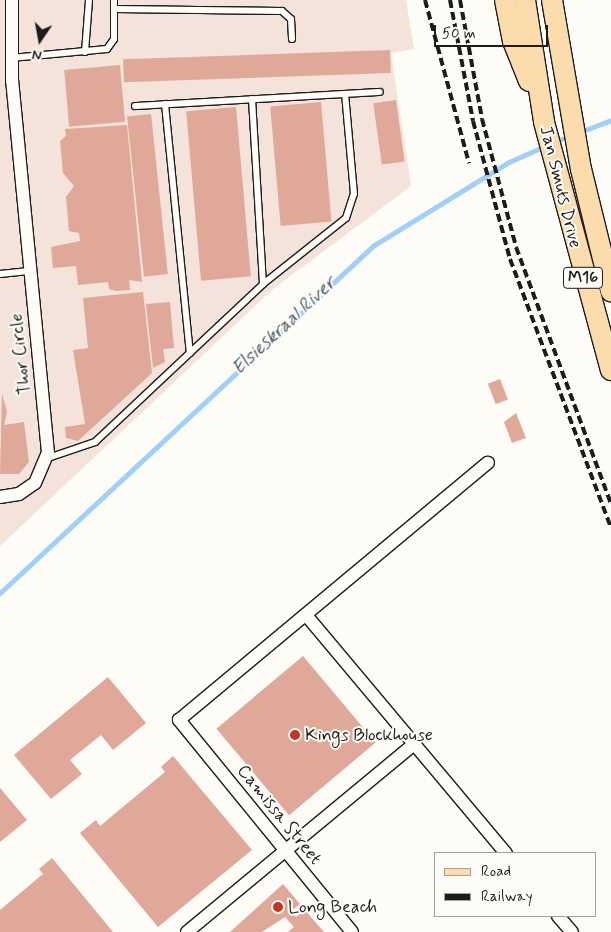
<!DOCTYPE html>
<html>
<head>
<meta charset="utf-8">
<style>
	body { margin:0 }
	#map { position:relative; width:611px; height:932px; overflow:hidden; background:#fdfcf7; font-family:Mynerve,sans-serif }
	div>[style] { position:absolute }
	.built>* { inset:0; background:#f4e3da }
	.stream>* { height:4.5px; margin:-2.25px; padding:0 2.25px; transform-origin:2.25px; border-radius:2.25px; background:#a0cffb }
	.building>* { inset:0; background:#e0a898; transform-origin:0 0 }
	.roads { filter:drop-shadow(1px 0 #1c1c1c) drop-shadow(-1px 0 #1c1c1c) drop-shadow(0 1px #1c1c1c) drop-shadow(0 -1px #1c1c1c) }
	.lane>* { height:6px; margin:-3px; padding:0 3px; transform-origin:3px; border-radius:3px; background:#fdfcf7 }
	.street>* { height:12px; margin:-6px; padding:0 6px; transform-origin:6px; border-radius:6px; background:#fdfcf7 }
	.primary>* { height:20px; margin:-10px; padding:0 10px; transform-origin:10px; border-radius:10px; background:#fcdcac }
	.rail>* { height:4px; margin-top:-2px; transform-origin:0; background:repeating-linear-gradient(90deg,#1c1c1c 0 8px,transparent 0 12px) }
	.dots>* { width:14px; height:14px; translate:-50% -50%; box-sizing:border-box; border:2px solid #fdfcf7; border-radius:50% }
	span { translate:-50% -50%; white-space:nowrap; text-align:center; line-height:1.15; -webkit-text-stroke:4px #fdfcf7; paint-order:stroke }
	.shield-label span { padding:1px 4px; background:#fdfcf7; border:1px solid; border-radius:4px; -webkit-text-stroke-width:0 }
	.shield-label { font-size:16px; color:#1c1c1c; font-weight:700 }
	.street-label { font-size:18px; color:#1c1c1c }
	.poi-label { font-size:18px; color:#1c1c1c }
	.left { translate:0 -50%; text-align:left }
	.water-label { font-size:19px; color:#4a5b6a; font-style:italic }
	.legend { position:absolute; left:434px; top:852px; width:162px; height:65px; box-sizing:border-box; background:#fdfcf7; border:1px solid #a3a29f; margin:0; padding:6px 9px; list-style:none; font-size:15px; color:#1c1c1c }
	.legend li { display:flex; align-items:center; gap:10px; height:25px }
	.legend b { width:25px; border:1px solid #a3a29f }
	.north { position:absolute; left:15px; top:15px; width:50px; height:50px; -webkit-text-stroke:4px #fdfcf7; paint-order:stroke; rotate:192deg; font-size:14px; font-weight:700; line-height:20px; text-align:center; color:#1c1c1c }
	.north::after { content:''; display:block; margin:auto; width:18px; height:22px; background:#1c1c1c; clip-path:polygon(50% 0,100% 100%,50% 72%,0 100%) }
	.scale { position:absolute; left:434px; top:25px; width:114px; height:22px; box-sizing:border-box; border:2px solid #1c1c1c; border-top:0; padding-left:6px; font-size:15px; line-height:18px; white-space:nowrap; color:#1c1c1c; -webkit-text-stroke:4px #fdfcf7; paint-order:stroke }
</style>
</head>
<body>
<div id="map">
	<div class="built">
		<div style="clip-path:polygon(0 0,406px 0,414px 49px,391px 53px,411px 186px,273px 289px,0 546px)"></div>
	</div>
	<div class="stream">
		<div style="left:580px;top:132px;width:33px;rotate:-21deg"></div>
		<div style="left:554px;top:142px;width:17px;rotate:-21deg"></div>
		<div style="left:0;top:593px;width:509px;rotate:-42.93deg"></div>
		<div style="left:373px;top:246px;width:160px;rotate:-31.7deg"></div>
		<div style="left:509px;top:162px;width:39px;rotate:-24deg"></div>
	</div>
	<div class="building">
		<div style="left:390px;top:50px;width:23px;height:267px;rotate:88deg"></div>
		<div style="left:120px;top:65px;width:57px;height:56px;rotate:85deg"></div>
		<div style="left:396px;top:100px;width:62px;height:23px;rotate:82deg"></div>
		<div style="left:321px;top:102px;width:120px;height:51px;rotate:85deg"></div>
		<div style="left:236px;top:107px;width:170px;height:50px;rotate:85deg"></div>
		<div style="left:151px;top:114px;width:161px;height:24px;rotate:84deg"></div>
		<div style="clip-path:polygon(127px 125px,142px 282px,129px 280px,130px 290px,116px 291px,109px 289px,108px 282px,78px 285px,76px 266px,53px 268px,51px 247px,80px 241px,79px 233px,69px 231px,66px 197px,74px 186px,63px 173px,60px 141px,66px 136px,65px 129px)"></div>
		<div style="clip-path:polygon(143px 292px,152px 373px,78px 441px,66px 438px,65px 427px,85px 424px,73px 350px,88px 348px,83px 298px)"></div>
		<div style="clip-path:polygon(170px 302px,174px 348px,163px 349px,165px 362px,153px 368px,146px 304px)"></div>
		<div style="left:500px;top:379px;width:22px;height:13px;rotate:69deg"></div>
		<div style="clip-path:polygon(2px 394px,7px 412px,4px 425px,24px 422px,29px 462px,19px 474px,0 474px)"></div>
		<div style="clip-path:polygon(516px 413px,526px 438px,512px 443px,504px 422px)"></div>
		<div style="left:303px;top:656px;width:113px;height:113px;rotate:50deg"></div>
		<div style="clip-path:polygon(108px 677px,146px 723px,113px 750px,101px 735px,70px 760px,82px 774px,51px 799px,14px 755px)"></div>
		<div style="clip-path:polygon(173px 756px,252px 850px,158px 927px,80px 833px,96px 820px,100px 826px,165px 772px,161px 767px)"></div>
		<div style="clip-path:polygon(0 788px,27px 820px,0 842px)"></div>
		<div style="clip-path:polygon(52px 858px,113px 932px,0 932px,0 910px,43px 874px,39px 869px)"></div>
		<div style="clip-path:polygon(283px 884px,300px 904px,291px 911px,296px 917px,305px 910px,324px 932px,288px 932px,294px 927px,285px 917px,262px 932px,230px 932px)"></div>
	</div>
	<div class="roads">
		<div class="lane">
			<div style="left:115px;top:9px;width:167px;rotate:0.7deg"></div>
			<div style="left:282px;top:11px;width:12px;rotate:42deg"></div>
			<div style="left:291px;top:19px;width:20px;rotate:87deg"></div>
			<div style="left:85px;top:52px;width:52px;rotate:-85.6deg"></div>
			<div style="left:11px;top:58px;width:96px;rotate:-5.4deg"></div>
			<div style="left:107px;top:49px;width:12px;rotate:-55deg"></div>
			<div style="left:114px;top:39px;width:39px;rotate:-90deg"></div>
			<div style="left:252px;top:99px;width:185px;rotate:86.6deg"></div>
			<div style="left:165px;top:104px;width:250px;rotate:84.3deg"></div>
			<div style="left:135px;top:106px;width:245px;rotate:-3.3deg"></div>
			<div style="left:0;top:274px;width:31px;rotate:-6deg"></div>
			<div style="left:48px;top:458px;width:50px;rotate:-18.8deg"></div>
			<div style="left:95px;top:442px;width:231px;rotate:-43.2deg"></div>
			<div style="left:263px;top:284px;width:106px;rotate:-38.5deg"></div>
			<div style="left:346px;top:218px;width:25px;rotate:-72deg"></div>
			<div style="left:354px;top:194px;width:100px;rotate:-95.1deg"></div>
		</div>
		<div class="street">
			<div style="left:0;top:497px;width:19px;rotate:-9deg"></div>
			<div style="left:19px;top:494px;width:19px;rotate:-35deg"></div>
			<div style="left:35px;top:483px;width:33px;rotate:-67deg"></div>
			<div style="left:48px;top:453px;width:374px;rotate:-95.5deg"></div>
			<div style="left:12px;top:81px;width:81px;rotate:-90deg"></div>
			<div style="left:306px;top:615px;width:311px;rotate:50deg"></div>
			<div style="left:558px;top:916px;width:21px;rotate:49deg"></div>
			<div style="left:187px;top:932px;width:295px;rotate:-39.6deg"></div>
			<div style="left:352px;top:932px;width:274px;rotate:-129.2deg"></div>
			<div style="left:179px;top:720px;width:402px;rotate:-39.8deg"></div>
		</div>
		<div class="primary">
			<div style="left:505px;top:0;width:42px;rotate:79deg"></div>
			<div style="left:513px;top:41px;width:43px;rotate:68.2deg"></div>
			<div style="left:525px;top:0;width:123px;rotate:81.1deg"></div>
			<div style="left:544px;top:122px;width:257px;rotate:74.9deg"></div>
			<div style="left:552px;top:0;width:171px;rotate:80.3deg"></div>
			<div style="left:581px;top:169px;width:126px;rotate:76.2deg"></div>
		</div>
	</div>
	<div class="rail">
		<div style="left:425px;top:0;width:169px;rotate:74.9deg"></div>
		<div style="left:450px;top:0;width:123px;rotate:79.2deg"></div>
		<div style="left:473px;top:121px;width:143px;rotate:75deg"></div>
		<div style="left:510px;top:259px;width:287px;rotate:69.4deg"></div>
		<div style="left:460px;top:0;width:121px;rotate:79.5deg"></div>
		<div style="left:482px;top:119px;width:132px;rotate:75.1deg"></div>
		<div style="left:516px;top:247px;width:274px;rotate:69.7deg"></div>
	</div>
	<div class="dots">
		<div style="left:295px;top:735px;background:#c8321e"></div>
		<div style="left:278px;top:907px;background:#c8321e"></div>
	</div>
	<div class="shield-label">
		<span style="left:583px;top:278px">M16</span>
	</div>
	<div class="street-label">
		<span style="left:560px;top:187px;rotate:76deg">Jan Smuts Drive</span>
		<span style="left:21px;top:354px;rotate:-96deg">Thor Circle</span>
		<span style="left:279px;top:815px;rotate:51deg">Camissa Street</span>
	</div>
	<div class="poi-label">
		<span class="left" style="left:305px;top:735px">Kings Blockhouse</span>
		<span class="left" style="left:288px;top:907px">Long Beach</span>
	</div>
	<div class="water-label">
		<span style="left:284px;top:326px;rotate:-43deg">Elsieskraal River</span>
	</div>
	<ul class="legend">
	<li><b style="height:6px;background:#fcdcac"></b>Road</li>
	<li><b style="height:6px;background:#1c1c1c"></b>Railway</li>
	</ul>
	<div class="north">N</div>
	<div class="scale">50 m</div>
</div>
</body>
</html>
